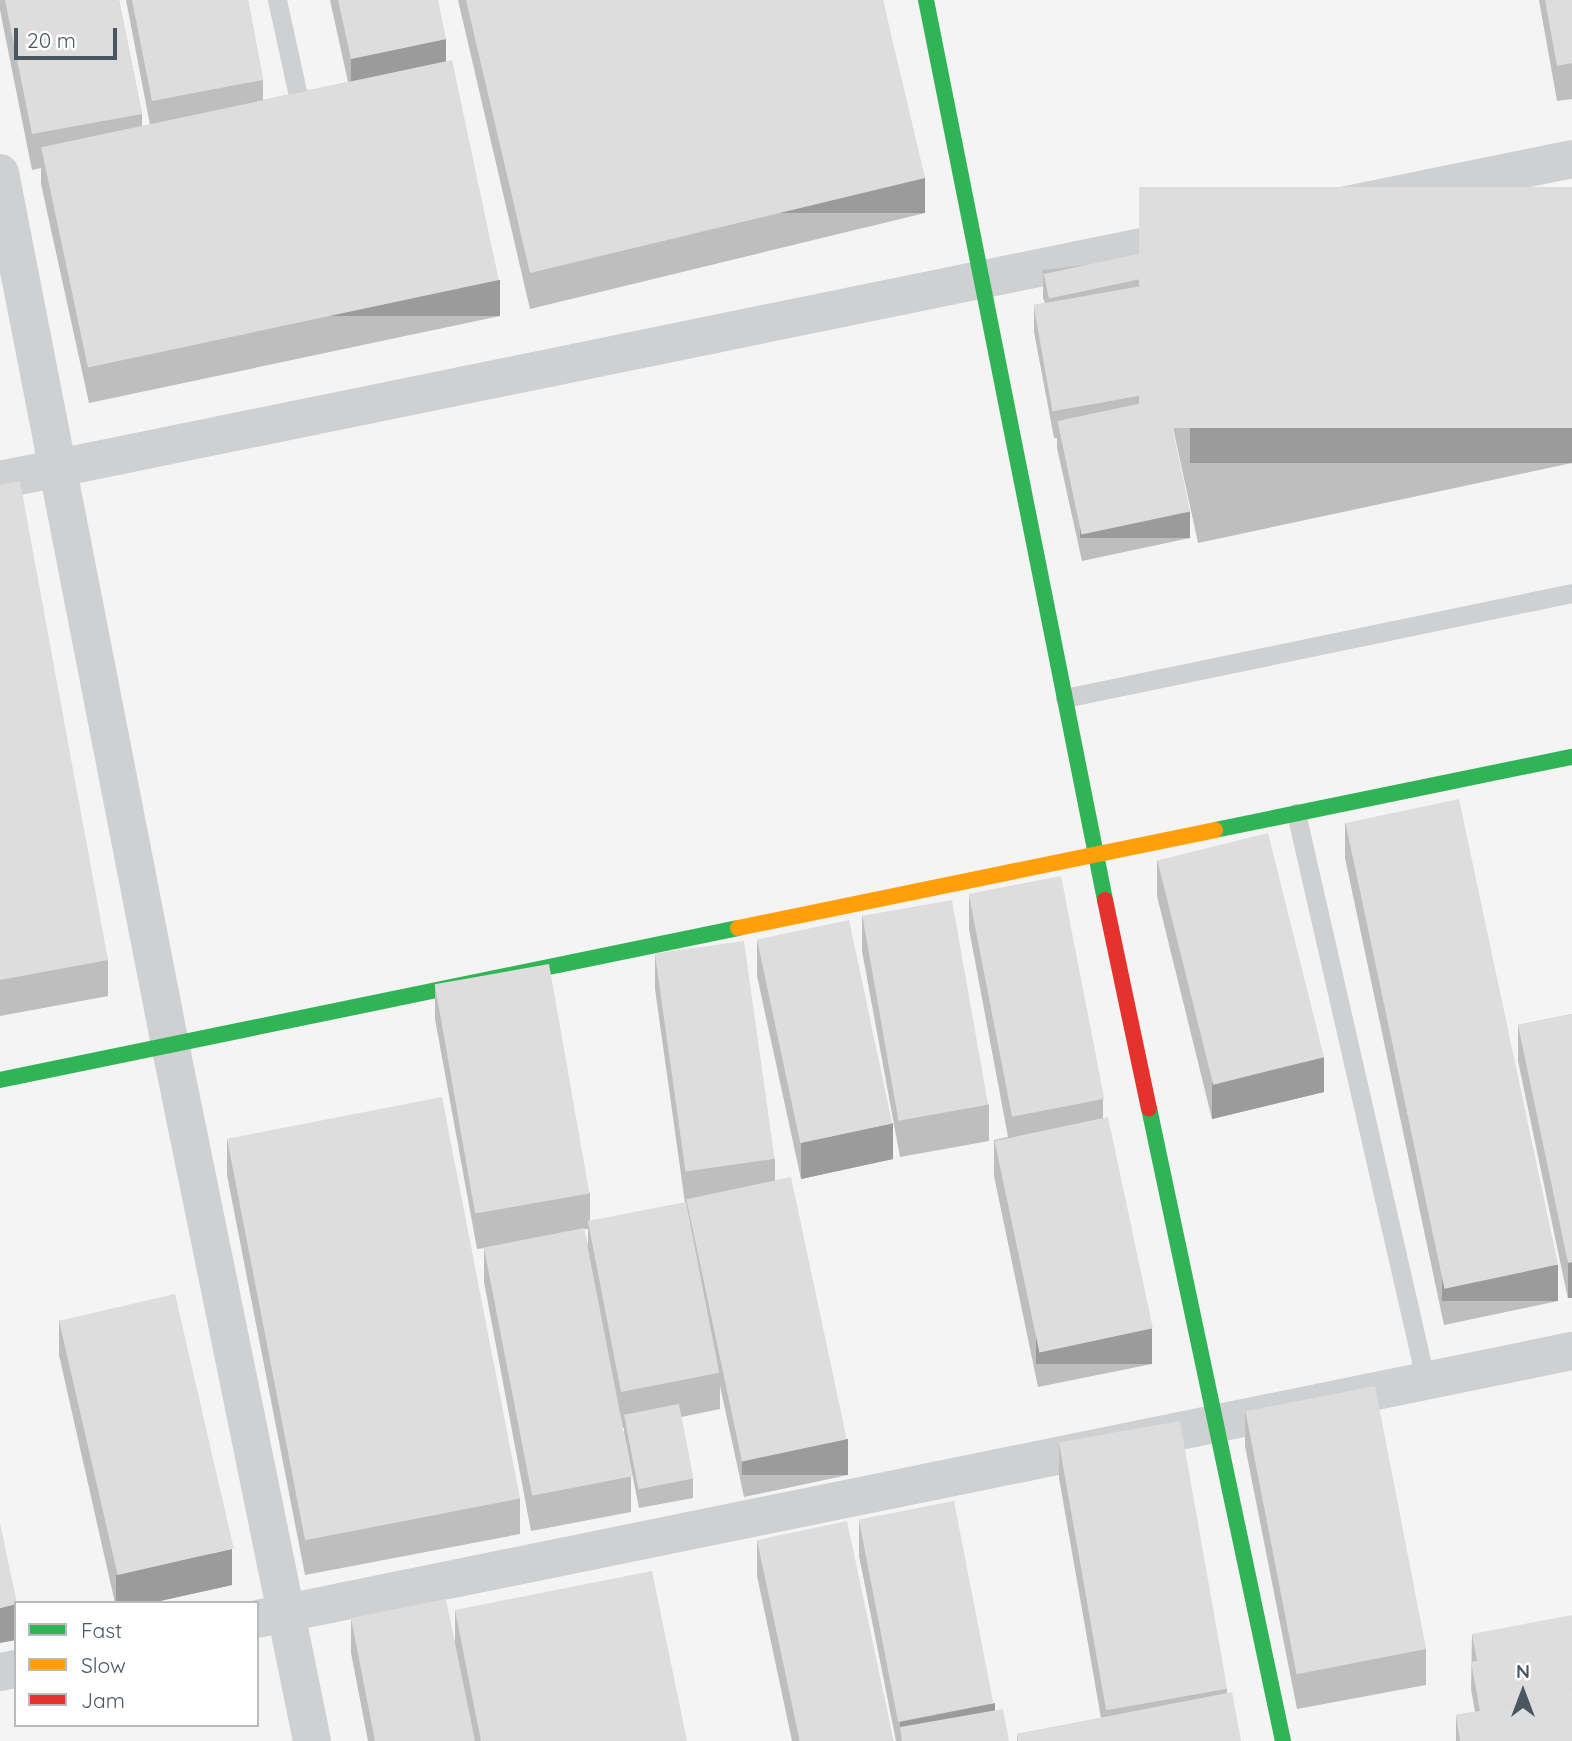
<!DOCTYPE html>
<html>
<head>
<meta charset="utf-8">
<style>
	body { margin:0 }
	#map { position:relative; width:1572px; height:1741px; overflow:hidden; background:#f4f4f4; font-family:Quicksand,sans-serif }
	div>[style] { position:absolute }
	.lane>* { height:19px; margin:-9.5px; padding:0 9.5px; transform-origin:9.5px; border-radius:9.5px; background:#ced0d2 }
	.street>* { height:38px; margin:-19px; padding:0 19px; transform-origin:19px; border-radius:19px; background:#ced0d2 }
	.fast>* { height:16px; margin:-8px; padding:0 8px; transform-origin:8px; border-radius:8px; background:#30b455 }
	.slow>* { height:16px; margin:-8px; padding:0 8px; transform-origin:8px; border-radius:8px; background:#ff9f0a }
	.jam>* { height:16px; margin:-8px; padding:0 8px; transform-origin:8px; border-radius:8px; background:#e5322d }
	.wall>* { inset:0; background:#bebebf }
	.shaded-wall>* { inset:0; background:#9b9b9b; transform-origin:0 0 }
	.building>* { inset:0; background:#ddddde; transform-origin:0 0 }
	span { translate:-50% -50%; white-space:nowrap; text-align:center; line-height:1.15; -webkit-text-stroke:7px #fff; paint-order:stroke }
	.legend { position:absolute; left:14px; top:1601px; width:245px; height:126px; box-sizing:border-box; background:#fff; border:2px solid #b7bbc0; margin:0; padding:9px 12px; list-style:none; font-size:21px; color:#4a5661 }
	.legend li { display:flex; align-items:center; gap:14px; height:35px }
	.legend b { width:35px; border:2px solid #b7bbc0 }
	.north { position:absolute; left:1488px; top:1657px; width:70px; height:70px; -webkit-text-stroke:5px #fff; paint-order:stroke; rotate:0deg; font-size:19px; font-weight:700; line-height:28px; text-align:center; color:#4a5661 }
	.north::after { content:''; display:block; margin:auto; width:24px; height:32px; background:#4a5661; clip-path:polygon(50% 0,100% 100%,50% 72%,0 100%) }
	.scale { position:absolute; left:14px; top:28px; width:103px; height:32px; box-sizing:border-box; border:4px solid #4a5661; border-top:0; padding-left:9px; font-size:21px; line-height:24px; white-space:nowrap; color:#4a5661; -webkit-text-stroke:5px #fff; paint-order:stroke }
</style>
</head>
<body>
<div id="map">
	<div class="lane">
		<div style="left:277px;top:0;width:117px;rotate:77.6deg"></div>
		<div style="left:1065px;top:698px;width:518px;rotate:-11.7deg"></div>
		<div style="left:1296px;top:813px;width:580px;rotate:77.14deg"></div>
	</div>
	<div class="street">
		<div style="left:0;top:173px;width:887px;rotate:78.96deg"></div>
		<div style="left:170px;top:1044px;width:711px;rotate:78.48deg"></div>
		<div style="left:0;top:480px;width:1604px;rotate:-11.54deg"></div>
		<div style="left:257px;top:1619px;width:1342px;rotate:-11.52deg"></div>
		<div style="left:0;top:1672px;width:16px;rotate:-11deg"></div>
	</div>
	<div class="fast">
		<div style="left:926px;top:0;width:918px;rotate:78.75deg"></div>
		<div style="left:1215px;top:830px;width:364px;rotate:-11.6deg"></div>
		<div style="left:0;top:1080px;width:753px;rotate:-11.64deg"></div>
		<div style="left:1149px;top:1108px;width:647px;rotate:78.05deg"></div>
	</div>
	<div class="slow">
		<div style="left:738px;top:928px;width:487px;rotate:-11.6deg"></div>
	</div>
	<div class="jam">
		<div style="left:1105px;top:900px;width:213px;rotate:78.1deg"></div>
	</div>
	<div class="wall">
		<div style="clip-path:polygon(0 0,119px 0,142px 114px,142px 126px,150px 125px,126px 0,248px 0,263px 80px,263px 100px,348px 82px,330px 0,438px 0,446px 61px,500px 316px,89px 403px,41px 184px,41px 168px,32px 170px,0 10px)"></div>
		<div style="clip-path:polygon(458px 0,883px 0,925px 213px,530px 309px)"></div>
		<div style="clip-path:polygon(1539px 0,1572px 0,1572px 99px,1557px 101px)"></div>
		<div style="clip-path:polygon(1572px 187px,1572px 463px,1198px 543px,1148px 312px,1148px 302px,1144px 303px,1160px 392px,1160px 399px,1190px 538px,1082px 561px,1057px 448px,1057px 438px,1054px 438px,1034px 332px,1034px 305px,1045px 303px,1043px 298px,1043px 270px,1350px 234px)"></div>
		<div style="clip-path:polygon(0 485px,108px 960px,108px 996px,0 1016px)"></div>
		<div style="clip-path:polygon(1345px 822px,1558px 1301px,1444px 1325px,1345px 858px)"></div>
		<div style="clip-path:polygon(1157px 860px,1324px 1092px,1212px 1119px,1157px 896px)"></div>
		<div style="clip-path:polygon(969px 893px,1103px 1099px,1103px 1118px,1152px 1364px,1038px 1387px,994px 1176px,994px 1140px,1008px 1137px,969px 929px)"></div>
		<div style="clip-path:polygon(862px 916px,989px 1105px,989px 1141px,900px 1157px,862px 951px)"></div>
		<div style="clip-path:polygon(757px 940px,893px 1159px,801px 1179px,757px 976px)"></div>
		<div style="clip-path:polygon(evenodd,655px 953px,775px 1159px,775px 1181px,848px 1475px,744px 1497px,720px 1386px,720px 1409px,681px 1417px,693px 1479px,693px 1498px,639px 1508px,624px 1433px,624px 1428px,623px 1428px,616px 1396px,631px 1477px,631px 1512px,531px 1531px,484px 1282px,484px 1248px,477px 1249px,435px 1019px,435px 984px,590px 1193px,590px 1222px,685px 1203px,655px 989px,655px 953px,584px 1229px,588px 1229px,588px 1246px,584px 1229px)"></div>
		<div style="clip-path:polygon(1572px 1014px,1568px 1299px,1518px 1061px,1518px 1025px)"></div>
		<div style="clip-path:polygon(227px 1139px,520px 1498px,520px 1534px,305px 1575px,227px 1175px)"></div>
		<div style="clip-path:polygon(59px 1319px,232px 1585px,151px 1603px,115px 1603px,59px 1355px)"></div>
		<div style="clip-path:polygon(1245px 1410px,1426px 1649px,1426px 1685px,1297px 1709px,1245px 1446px)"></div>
		<div style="clip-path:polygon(1059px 1442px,1227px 1689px,1227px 1693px,1241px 1741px,1017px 1741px,1017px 1734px,1101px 1718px,1059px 1478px)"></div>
		<div style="clip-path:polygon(859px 1520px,995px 1711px,1009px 1741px,896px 1741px,859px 1556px)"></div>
		<div style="clip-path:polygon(757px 1540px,893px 1741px,792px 1741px,757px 1576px)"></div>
		<div style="clip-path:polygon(455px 1610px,687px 1741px,368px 1741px,351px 1653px,351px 1618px,455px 1641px)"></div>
		<div style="clip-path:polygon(1472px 1634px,1572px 1741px,1456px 1741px,1456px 1715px,1475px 1712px,1471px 1689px)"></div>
	</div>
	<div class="shaded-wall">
		<div style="clip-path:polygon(446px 39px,446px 74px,351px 95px,351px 59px)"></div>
		<div style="left:925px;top:178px;width:35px;height:406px;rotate:90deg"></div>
		<div style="left:500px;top:280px;width:36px;height:420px;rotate:90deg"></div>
		<div style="left:1572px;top:428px;width:35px;height:382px;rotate:90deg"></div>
		<div style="left:1190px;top:511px;width:27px;height:110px;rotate:90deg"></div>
		<div style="clip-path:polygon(1324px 1057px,1324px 1092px,1212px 1119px,1212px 1083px)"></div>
		<div style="clip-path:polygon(893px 1123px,893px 1159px,801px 1179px,801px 1143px)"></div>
		<div style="left:1572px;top:1262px;width:36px;height:4px;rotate:90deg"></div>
		<div style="left:1558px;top:1265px;width:36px;height:116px;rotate:90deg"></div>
		<div style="left:1152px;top:1328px;width:36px;height:116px;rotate:90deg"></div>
		<div style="left:848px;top:1439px;width:36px;height:106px;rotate:90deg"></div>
		<div style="clip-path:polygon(232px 1549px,232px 1585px,151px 1603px,116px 1603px,116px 1575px)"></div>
		<div style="clip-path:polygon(16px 1604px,16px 1640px,0 1643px,0 1608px)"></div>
		<div style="clip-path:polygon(995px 1703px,995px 1739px,900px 1727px,900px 1722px)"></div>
	</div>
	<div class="building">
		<div style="clip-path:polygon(5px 0,119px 0,142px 114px,32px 134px)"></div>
		<div style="clip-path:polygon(132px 0,248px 0,263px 80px,152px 101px)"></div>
		<div style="clip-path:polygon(338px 0,438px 0,446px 39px,351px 59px)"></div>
		<div style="clip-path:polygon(466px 0,883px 0,925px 178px,530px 273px)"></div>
		<div style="clip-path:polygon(1545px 0,1572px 0,1572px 63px,1557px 66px)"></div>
		<div style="left:452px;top:60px;width:225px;height:420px;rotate:78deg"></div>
		<div style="left:1572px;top:187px;width:241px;height:433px;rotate:90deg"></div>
		<div style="left:1345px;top:210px;width:25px;height:308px;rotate:78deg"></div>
		<div style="left:1141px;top:286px;width:108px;height:109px;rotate:80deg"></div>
		<div style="left:1166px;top:398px;width:116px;height:111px;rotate:78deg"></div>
		<div style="clip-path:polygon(20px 481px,108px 960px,0 980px,0 485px)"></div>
		<div style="left:1459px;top:799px;width:476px;height:116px;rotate:78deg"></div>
		<div style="left:1268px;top:833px;width:231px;height:114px;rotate:76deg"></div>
		<div style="left:1061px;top:876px;width:227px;height:94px;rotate:79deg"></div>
		<div style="left:952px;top:900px;width:208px;height:91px;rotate:80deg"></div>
		<div style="left:849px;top:920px;width:208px;height:94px;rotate:78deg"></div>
		<div style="left:744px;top:941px;width:220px;height:90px;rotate:82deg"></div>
		<div style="left:549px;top:964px;width:233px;height:116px;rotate:80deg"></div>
		<div style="clip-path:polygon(1572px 1014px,1572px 1262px,1568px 1263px,1518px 1025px)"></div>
		<div style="left:442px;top:1097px;width:409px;height:219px;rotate:79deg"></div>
		<div style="left:1108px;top:1117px;width:216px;height:116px;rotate:78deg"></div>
		<div style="left:791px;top:1177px;width:268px;height:107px;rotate:78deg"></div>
		<div style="left:686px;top:1202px;width:174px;height:100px;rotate:79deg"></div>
		<div style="left:584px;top:1228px;width:253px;height:102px;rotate:79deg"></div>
		<div style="left:175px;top:1294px;width:261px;height:119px;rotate:77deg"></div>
		<div style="left:1375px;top:1386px;width:268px;height:132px;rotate:79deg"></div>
		<div style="left:679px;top:1404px;width:76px;height:56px;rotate:79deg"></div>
		<div style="left:1180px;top:1421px;width:272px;height:123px;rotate:80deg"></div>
		<div style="left:954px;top:1501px;width:206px;height:97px;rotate:79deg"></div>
		<div style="left:847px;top:1521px;width:225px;height:92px;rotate:78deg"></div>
		<div style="clip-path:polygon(0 1523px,17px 1603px,16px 1603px,16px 1604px,0 1608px)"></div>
		<div style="clip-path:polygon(652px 1571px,687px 1741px,481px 1741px,455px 1610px)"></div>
		<div style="clip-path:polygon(446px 1599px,475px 1741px,375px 1741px,351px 1618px)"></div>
		<div style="clip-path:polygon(1572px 1615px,1572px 1695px,1480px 1711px,1471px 1662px,1477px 1661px,1472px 1634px)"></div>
		<div style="clip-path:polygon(1232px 1692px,1241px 1741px,1018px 1741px,1017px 1734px)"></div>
		<div style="clip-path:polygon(1572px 1695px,1572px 1741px,1460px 1741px,1456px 1715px)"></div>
		<div style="clip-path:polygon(1003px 1709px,1009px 1741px,902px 1741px,900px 1727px)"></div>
	</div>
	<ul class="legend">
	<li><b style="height:9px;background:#30b455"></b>Fast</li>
	<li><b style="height:9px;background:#ff9f0a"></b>Slow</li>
	<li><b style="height:9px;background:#e5322d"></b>Jam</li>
	</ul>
	<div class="north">N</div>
	<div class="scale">20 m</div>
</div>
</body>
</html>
